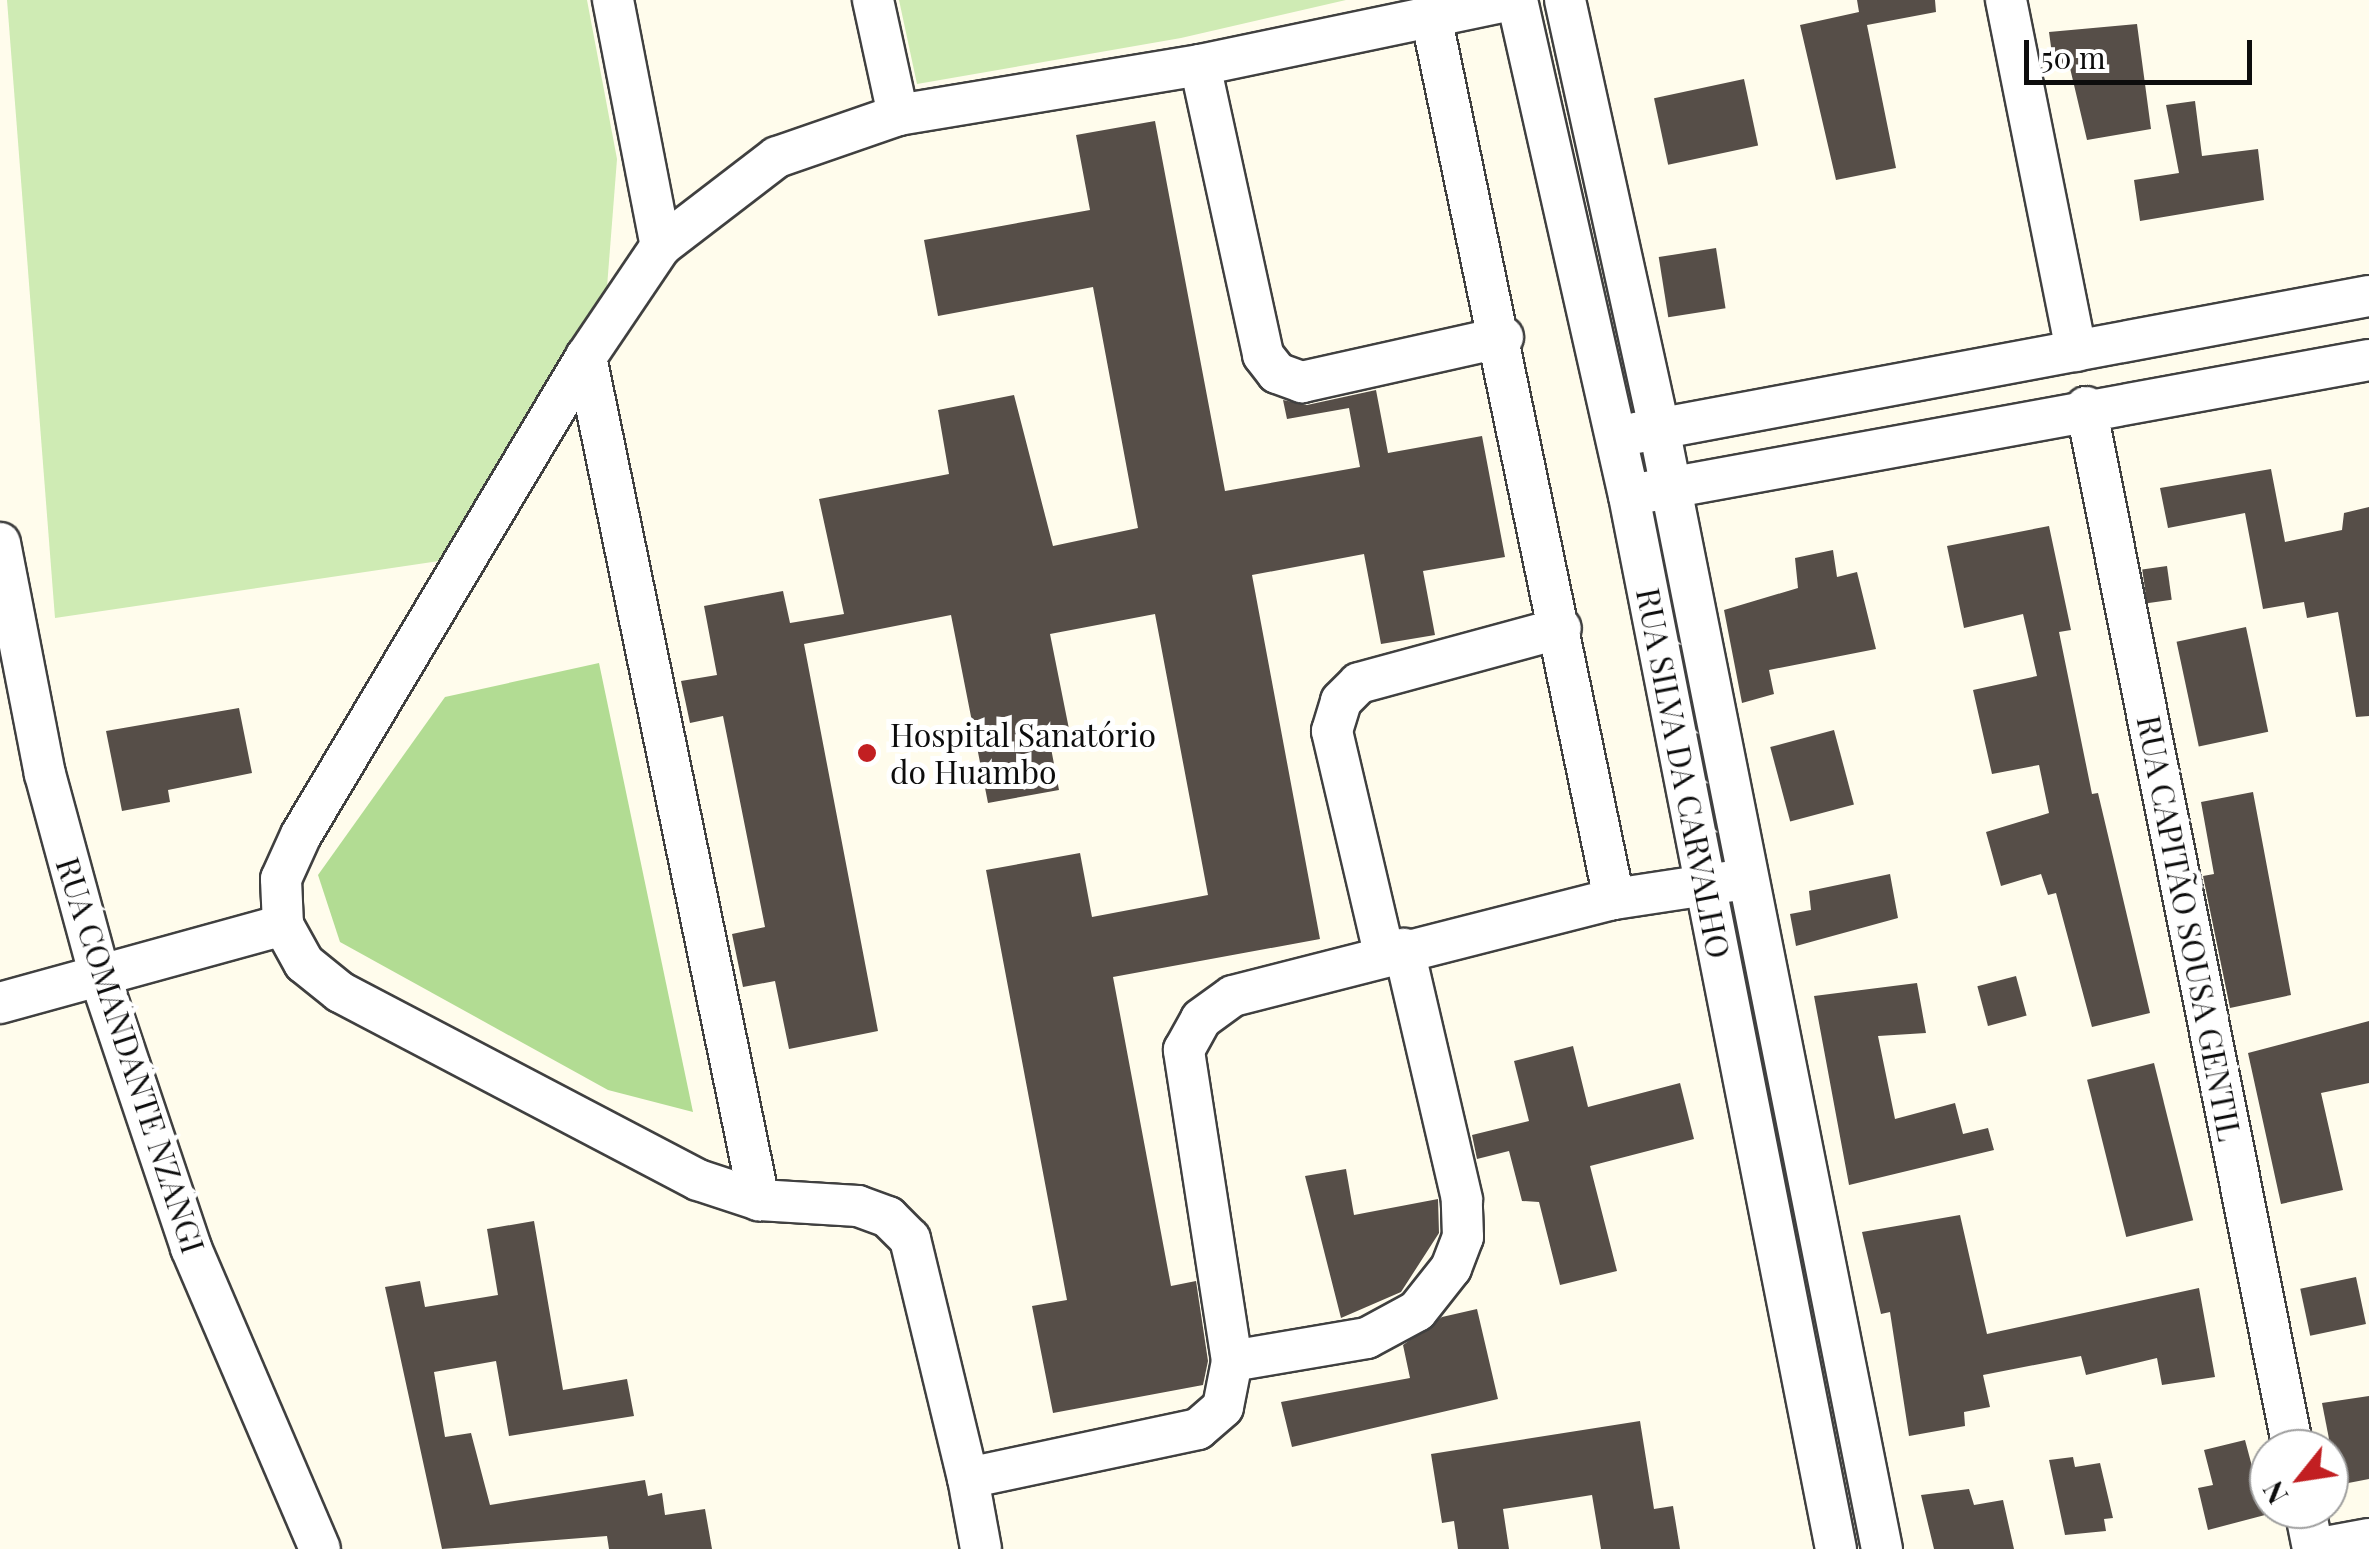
<!DOCTYPE html>
<html>
<head>
<meta charset="utf-8">
<style>
	body { margin:0 }
	#map { position:relative; width:2369px; height:1549px; overflow:hidden; background:#fffcec; font-family:"Playfair Display",serif }
	div>[style] { position:absolute }
	.green>* { inset:0; background:#cfebb4 }
	.forest>* { inset:0; background:#b2dc93 }
	.building>* { inset:0; background:#564e48; transform-origin:0 0 }
	.roads { filter:drop-shadow(2px 0 #404040) drop-shadow(-2px 0 #404040) drop-shadow(0 2px #404040) drop-shadow(0 -2px #404040) }
	.minor>* { height:40px; margin:-20px; padding:0 20px; transform-origin:20px; border-radius:20px; background:#fff }
	.dots>* { width:28px; height:28px; translate:-50% -50%; box-sizing:border-box; border:5px solid #fff; border-radius:50% }
	span { translate:-50% -50%; white-space:nowrap; text-align:center; line-height:1.15; -webkit-text-stroke:10px #fff; paint-order:stroke }
	.poi-label { font-size:32px; color:#0d0d0d }
	.left { translate:0 -50%; text-align:left }
	.street-label { font-size:32px; color:#0d0d0d }
	.north { position:absolute; left:2249px; top:1429px; width:100px; height:100px; box-sizing:border-box; background:#fff; border:2px solid #9e9e9e; border-radius:50%; rotate:240deg; font-size:28px; font-weight:700; line-height:40px; text-align:center; color:#0d0d0d }
	.north::after { content:''; display:block; margin:auto; width:35px; height:45px; background:#c21f22; clip-path:polygon(50% 0,100% 100%,50% 72%,0 100%) }
	.scale { position:absolute; left:2024px; top:40px; width:228px; height:45px; box-sizing:border-box; border:5px solid #0d0d0d; border-top:0; padding-left:12px; font-size:30px; line-height:35px; white-space:nowrap; color:#0d0d0d; -webkit-text-stroke:8px #fff; paint-order:stroke }
</style>
</head>
<body>
<div id="map">
	<div class="green">
		<div style="clip-path:polygon(7px 0,587px 0,617px 159px,607px 287px,586px 357px,466px 557px,55px 618px)"></div>
		<div style="clip-path:polygon(899px 0,1346px 0,1181px 38px,917px 84px)"></div>
	</div>
	<div class="forest">
		<div style="clip-path:polygon(599px 663px,693px 1112px,608px 1090px,340px 942px,318px 875px,445px 697px)"></div>
	</div>
	<div class="building">
		<div style="clip-path:polygon(1857px 0,1935px 0,1936px 12px,1867px 25px,1896px 168px,1836px 180px,1800px 25px,1859px 12px)"></div>
		<div style="clip-path:polygon(2137px 24px,2151px 129px,2087px 140px,2070px 68px,2054px 69px,2049px 32px)"></div>
		<div style="left:1744px;top:79px;width:68px;height:92px;rotate:78deg"></div>
		<div style="clip-path:polygon(2195px 101px,2202px 156px,2258px 149px,2264px 200px,2140px 221px,2134px 180px,2179px 173px,2166px 105px)"></div>
		<div style="clip-path:polygon(1155px 121px,1225px 491px,1360px 467px,1349px 408px,1287px 419px,1283px 400px,1307px 405px,1376px 390px,1388px 453px,1482px 436px,1505px 557px,1423px 571px,1435px 635px,1381px 644px,1364px 554px,1252px 575px,1320px 939px,1113px 977px,1171px 1286px,1196px 1281px,1208px 1361px,1203px 1385px,1053px 1413px,1032px 1306px,1067px 1300px,986px 870px,1080px 853px,1092px 917px,1208px 895px,1155px 614px,1050px 634px,1071px 739px,1050px 743px,1059px 790px,988px 803px,951px 615px,804px 644px,878px 1031px,789px 1049px,775px 981px,743px 987px,732px 934px,765px 927px,723px 716px,690px 723px,681px 681px,717px 675px,704px 606px,783px 591px,790px 623px,844px 614px,819px 499px,949px 474px,938px 410px,1014px 395px,1053px 546px,1138px 528px,1093px 287px,938px 316px,924px 240px,1090px 210px,1076px 135px)"></div>
		<div style="left:1716px;top:248px;width:61px;height:58px;rotate:81deg"></div>
		<div style="clip-path:polygon(2271px 469px,2285px 542px,2342px 530px,2344px 513px,2369px 507px,2369px 716px,2356px 717px,2338px 612px,2307px 618px,2304px 602px,2263px 609px,2245px 513px,2168px 528px,2160px 488px)"></div>
		<div style="clip-path:polygon(2049px 526px,2071px 630px,2059px 632px,2092px 794px,2098px 793px,2150px 1013px,2092px 1027px,2056px 893px,2048px 895px,2041px 874px,2001px 886px,1986px 832px,2049px 813px,2039px 765px,1992px 774px,1973px 690px,2037px 676px,2023px 614px,1964px 628px,1947px 546px)"></div>
		<div style="clip-path:polygon(1833px 550px,1837px 577px,1857px 572px,1876px 649px,1769px 670px,1774px 694px,1742px 703px,1724px 610px,1798px 588px,1795px 558px)"></div>
		<div style="left:2167px;top:566px;width:34px;height:25px;rotate:82deg"></div>
		<div style="left:2246px;top:627px;width:107px;height:71px;rotate:78deg"></div>
		<div style="clip-path:polygon(239px 708px,252px 773px,168px 790px,170px 802px,122px 811px,106px 731px)"></div>
		<div style="left:1834px;top:730px;width:77px;height:66px;rotate:75deg"></div>
		<div style="clip-path:polygon(2253px 792px,2291px 995px,2230px 1008px,2203px 876px,2214px 874px,2201px 802px)"></div>
		<div style="clip-path:polygon(1890px 874px,1898px 918px,1796px 946px,1790px 914px,1811px 910px,1809px 891px)"></div>
		<div style="left:2016px;top:976px;width:41px;height:40px;rotate:75deg"></div>
		<div style="clip-path:polygon(1917px 983px,1926px 1033px,1878px 1036px,1895px 1119px,1955px 1103px,1963px 1134px,1988px 1128px,1994px 1150px,1849px 1185px,1814px 996px)"></div>
		<div style="clip-path:polygon(2369px 1021px,2369px 1083px,2321px 1093px,2343px 1190px,2281px 1204px,2248px 1053px)"></div>
		<div style="clip-path:polygon(1573px 1046px,1588px 1107px,1680px 1083px,1694px 1139px,1590px 1166px,1617px 1271px,1560px 1285px,1539px 1202px,1522px 1201px,1509px 1151px,1477px 1159px,1472px 1135px,1529px 1121px,1514px 1061px)"></div>
		<div style="left:2154px;top:1063px;width:162px;height:69px;rotate:76deg"></div>
		<div style="clip-path:polygon(1346px 1169px,1354px 1215px,1438px 1199px,1439px 1233px,1401px 1292px,1341px 1318px,1305px 1176px)"></div>
		<div style="clip-path:polygon(1960px 1215px,1987px 1334px,2199px 1288px,2215px 1377px,2162px 1385px,2157px 1358px,2086px 1375px,2081px 1356px,1983px 1375px,1990px 1407px,1964px 1412px,1965px 1426px,1909px 1436px,1890px 1312px,1881px 1314px,1862px 1232px)"></div>
		<div style="clip-path:polygon(534px 1221px,563px 1390px,627px 1379px,634px 1416px,509px 1436px,496px 1361px,434px 1372px,445px 1437px,471px 1433px,490px 1505px,645px 1480px,648px 1496px,662px 1493px,665px 1515px,705px 1509px,712px 1549px,609px 1549px,607px 1536px,442px 1549px,385px 1287px,420px 1281px,425px 1307px,498px 1295px,487px 1229px)"></div>
		<div style="left:2356px;top:1277px;width:48px;height:57px;rotate:78deg"></div>
		<div style="clip-path:polygon(1477px 1309px,1498px 1399px,1292px 1447px,1281px 1402px,1410px 1378px,1403px 1345px,1442px 1317px)"></div>
		<div style="clip-path:polygon(2369px 1396px,2369px 1479px,2338px 1485px,2322px 1403px)"></div>
		<div style="clip-path:polygon(1640px 1421px,1654px 1509px,1673px 1506px,1680px 1549px,1601px 1549px,1592px 1495px,1503px 1509px,1509px 1549px,1458px 1549px,1454px 1521px,1442px 1523px,1431px 1454px)"></div>
		<div style="clip-path:polygon(2245px 1440px,2265px 1515px,2208px 1530px,2198px 1488px,2213px 1485px,2204px 1450px)"></div>
		<div style="clip-path:polygon(2073px 1457px,2075px 1467px,2100px 1463px,2113px 1518px,2104px 1519px,2106px 1531px,2065px 1535px,2049px 1460px)"></div>
		<div style="clip-path:polygon(1969px 1489px,1974px 1505px,2003px 1500px,2014px 1549px,1934px 1549px,1921px 1495px)"></div>
	</div>
	<div class="roads">
		<div class="minor">
			<div style="left:613px;top:0;width:251px;rotate:79deg"></div>
			<div style="left:873px;top:0;width:118px;rotate:77.7deg"></div>
			<div style="left:1517px;top:0;width:508px;rotate:77.28deg"></div>
			<div style="left:1629px;top:496px;width:1073px;rotate:78.88deg"></div>
			<div style="left:1565px;top:0;width:438px;rotate:77.6deg"></div>
			<div style="left:1659px;top:428px;width:1143px;rotate:78.75deg"></div>
			<div style="left:2006px;top:0;width:358px;rotate:78.7deg"></div>
			<div style="left:1200px;top:65px;width:297px;rotate:77.7deg"></div>
			<div style="left:1263px;top:355px;width:23px;rotate:52deg"></div>
			<div style="left:1277px;top:373px;width:27px;rotate:20deg"></div>
			<div style="left:1302px;top:382px;width:206px;rotate:-12.6deg"></div>
			<div style="left:586px;top:357px;width:861px;rotate:78.4deg"></div>
			<div style="left:759px;top:1200px;width:99px;rotate:3.5deg"></div>
			<div style="left:858px;top:1206px;width:32px;rotate:20deg"></div>
			<div style="left:888px;top:1217px;width:31px;rotate:45deg"></div>
			<div style="left:910px;top:1239px;width:246px;rotate:76.4deg"></div>
			<div style="left:968px;top:1478px;width:235px;rotate:-12deg"></div>
			<div style="left:1198px;top:1429px;width:33px;rotate:-41deg"></div>
			<div style="left:1223px;top:1407px;width:47px;rotate:-78.9deg"></div>
			<div style="left:1232px;top:1361px;width:315px;rotate:-98.8deg"></div>
			<div style="left:1184px;top:1050px;width:35px;rotate:-61deg"></div>
			<div style="left:1201px;top:1019px;width:39px;rotate:-36deg"></div>
			<div style="left:1233px;top:996px;width:393px;rotate:-14.3deg"></div>
			<div style="left:1614px;top:899px;width:902px;rotate:-101.71deg"></div>
			<div style="left:2086px;top:407px;width:1062px;rotate:78.76deg"></div>
			<div style="left:1636px;top:433px;width:746px;rotate:-10.59deg"></div>
			<div style="left:1647px;top:492px;width:734px;rotate:-10.36deg"></div>
			<div style="left:0;top:543px;width:235px;rotate:79deg"></div>
			<div style="left:45px;top:774px;width:210px;rotate:74.8deg"></div>
			<div style="left:100px;top:977px;width:286px;rotate:71.4deg"></div>
			<div style="left:191px;top:1248px;width:327px;rotate:66.8deg"></div>
			<div style="left:1614px;top:899px;width:120px;rotate:-8.6deg"></div>
			<div style="left:1384px;top:953px;width:228px;rotate:-103.2deg"></div>
			<div style="left:1332px;top:731px;width:31px;rotate:-73deg"></div>
			<div style="left:1341px;top:701px;width:25px;rotate:-45deg"></div>
			<div style="left:1359px;top:683px;width:209px;rotate:-15.2deg"></div>
			<div style="left:0;top:1003px;width:294px;rotate:-15.4deg"></div>
			<div style="left:759px;top:1200px;width:64px;rotate:-161.8deg"></div>
			<div style="left:698px;top:1180px;width:404px;rotate:-152.3deg"></div>
			<div style="left:340px;top:992px;width:46px;rotate:-141.1deg"></div>
			<div style="left:304px;top:963px;width:43px;rotate:-118.9deg"></div>
			<div style="left:283px;top:925px;width:46px;rotate:-92.5deg"></div>
			<div style="left:281px;top:879px;width:48px;rotate:-65.6deg"></div>
			<div style="left:301px;top:835px;width:557px;rotate:-59.2deg"></div>
			<div style="left:586px;top:357px;width:134px;rotate:-56deg"></div>
			<div style="left:661px;top:246px;width:146px;rotate:-37.5deg"></div>
			<div style="left:777px;top:157px;width:128px;rotate:-19.1deg"></div>
			<div style="left:898px;top:115px;width:306px;rotate:-9.4deg"></div>
			<div style="left:1200px;top:65px;width:318px;rotate:-11.8deg"></div>
			<div style="left:1232px;top:1361px;width:137px;rotate:-9.7deg"></div>
			<div style="left:1367px;top:1338px;width:57px;rotate:-28.4deg"></div>
			<div style="left:1417px;top:1311px;width:55px;rotate:-51.7deg"></div>
			<div style="left:1451px;top:1268px;width:33px;rotate:-69deg"></div>
			<div style="left:1463px;top:1237px;width:38px;rotate:-92deg"></div>
			<div style="left:1462px;top:1199px;width:257px;rotate:-103.1deg"></div>
			<div style="left:968px;top:1478px;width:72px;rotate:79.6deg"></div>
			<div style="left:2305px;top:1509px;width:41px;rotate:78.7deg"></div>
			<div style="left:2315px;top:1549px;width:55px;rotate:-10.5deg"></div>
		</div>
	</div>
	<div class="dots">
		<div style="left:867px;top:753px;background:#c21f22"></div>
	</div>
	<div class="poi-label">
		<span class="left" style="left:890px;top:753px">Hospital Sanatório<br>do Huambo</span>
	</div>
	<div class="street-label">
		<span style="left:1684px;top:773px;rotate:79deg">RUA SILVA DA CARVALHO</span>
		<span style="left:2190px;top:928px;rotate:79deg">RUA CAPITÃO SOUSA GENTIL</span>
		<span style="left:131px;top:1055px;rotate:72deg">RUA COMANDANTE NZANGI</span>
	</div>
	<div class="north">N</div>
	<div class="scale">50 m</div>
</div>
</body>
</html>
